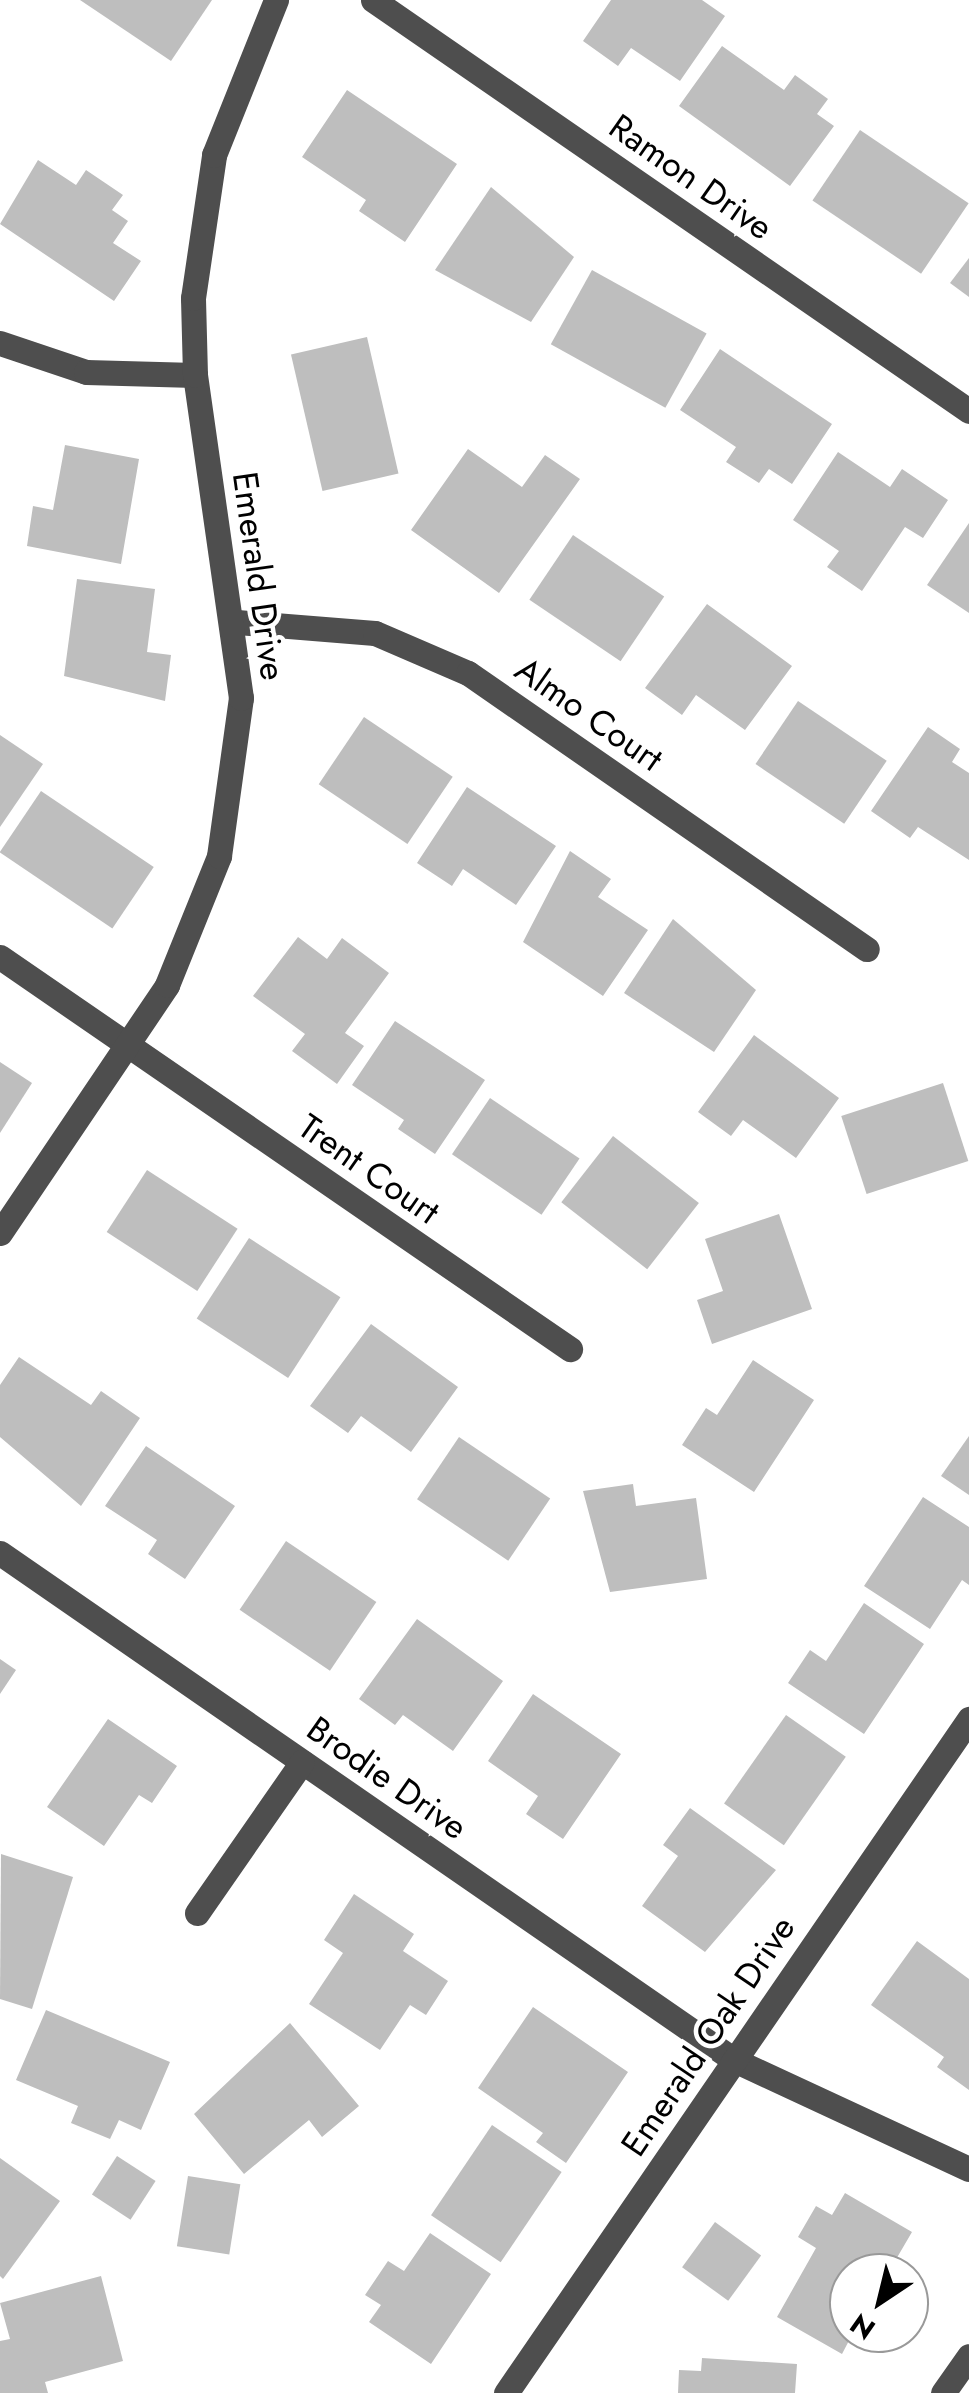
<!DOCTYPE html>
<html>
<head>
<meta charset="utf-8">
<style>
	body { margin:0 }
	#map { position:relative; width:969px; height:2393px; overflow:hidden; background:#fff; font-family:Jost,sans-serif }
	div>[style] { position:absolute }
	.building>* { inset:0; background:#bebebe; transform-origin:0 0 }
	.minor>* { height:25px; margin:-12.5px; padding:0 12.5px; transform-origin:12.5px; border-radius:12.5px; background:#4e4e4e }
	span { translate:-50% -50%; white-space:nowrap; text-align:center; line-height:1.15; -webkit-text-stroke:9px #fff; paint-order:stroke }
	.street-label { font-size:35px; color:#000 }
	.north { position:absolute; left:829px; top:2253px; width:100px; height:100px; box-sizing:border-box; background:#fff; border:2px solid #999; border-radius:50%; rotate:215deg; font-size:28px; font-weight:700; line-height:40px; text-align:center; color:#000 }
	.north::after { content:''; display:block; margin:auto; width:35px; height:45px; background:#000; clip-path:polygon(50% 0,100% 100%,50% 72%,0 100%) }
</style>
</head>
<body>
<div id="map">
	<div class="building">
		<div style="clip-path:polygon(80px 0,212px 0,171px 61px)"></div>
		<div style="clip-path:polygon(611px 0,702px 0,725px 16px,680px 81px,631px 48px,618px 66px,583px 41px)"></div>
		<div style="clip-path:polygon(722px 46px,784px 90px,795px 75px,828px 99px,817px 114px,834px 126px,790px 186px,679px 106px)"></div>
		<div style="clip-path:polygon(347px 90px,457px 164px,405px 242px,359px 211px,366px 200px,302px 157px)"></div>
		<div style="left:860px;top:130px;width:131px;height:85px;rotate:34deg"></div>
		<div style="clip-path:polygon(38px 160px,76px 185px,86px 170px,123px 195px,112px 210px,128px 221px,113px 243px,141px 261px,114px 301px,0 224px)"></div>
		<div style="clip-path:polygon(491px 187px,574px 257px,531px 322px,435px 270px)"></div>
		<div style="clip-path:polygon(969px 258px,969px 297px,950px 283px)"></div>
		<div style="left:592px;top:270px;width:131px;height:85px;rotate:29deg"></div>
		<div style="left:367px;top:337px;width:140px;height:78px;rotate:77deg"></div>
		<div style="clip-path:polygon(720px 349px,832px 424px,792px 484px,769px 469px,759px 483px,726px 462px,736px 447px,680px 410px)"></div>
		<div style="clip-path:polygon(65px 445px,139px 459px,121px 564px,27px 546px,33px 506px,53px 510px)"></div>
		<div style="clip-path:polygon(468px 449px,522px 487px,545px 455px,580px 479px,499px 593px,411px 530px)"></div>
		<div style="clip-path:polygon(838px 452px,890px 487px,902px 469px,948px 500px,923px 538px,905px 527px,862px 591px,827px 567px,839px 551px,793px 520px)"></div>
		<div style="clip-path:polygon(969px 523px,969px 613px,927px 585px)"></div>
		<div style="left:573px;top:535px;width:110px;height:78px;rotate:34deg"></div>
		<div style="clip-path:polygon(77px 579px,155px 589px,147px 652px,171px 655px,165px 701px,64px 676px)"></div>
		<div style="clip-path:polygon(707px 604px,792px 666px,745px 730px,696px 695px,682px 715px,645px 688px)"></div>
		<div style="left:798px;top:701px;width:107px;height:76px;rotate:34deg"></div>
		<div style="left:364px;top:717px;width:107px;height:81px;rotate:34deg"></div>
		<div style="clip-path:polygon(928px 727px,960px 749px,952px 762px,969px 773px,969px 860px,918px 827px,910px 838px,871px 811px)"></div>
		<div style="clip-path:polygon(0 735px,43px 764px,0 827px)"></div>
		<div style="clip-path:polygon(467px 787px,556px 846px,516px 905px,463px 869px,452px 886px,417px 863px)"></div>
		<div style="left:41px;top:791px;width:136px;height:74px;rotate:34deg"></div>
		<div style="clip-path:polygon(570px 851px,611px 879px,598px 897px,648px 930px,603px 996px,523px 942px)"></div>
		<div style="clip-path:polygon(673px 919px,756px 990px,714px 1052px,624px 993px)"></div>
		<div style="clip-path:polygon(298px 937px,327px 959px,342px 938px,389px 973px,345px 1033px,364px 1046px,337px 1084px,292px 1051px,305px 1034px,253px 996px)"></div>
		<div style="clip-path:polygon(395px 1021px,485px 1080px,435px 1154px,398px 1129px,404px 1120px,352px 1085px)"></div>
		<div style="clip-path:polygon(754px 1035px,839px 1098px,796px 1158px,743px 1120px,731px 1136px,698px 1112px)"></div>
		<div style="clip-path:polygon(0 1062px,32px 1083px,0 1133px)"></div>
		<div style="left:943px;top:1083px;width:82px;height:107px;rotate:72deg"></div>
		<div style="left:490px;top:1098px;width:108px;height:68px;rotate:34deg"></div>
		<div style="left:613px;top:1136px;width:109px;height:84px;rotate:38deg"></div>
		<div style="left:147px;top:1170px;width:108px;height:74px;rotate:33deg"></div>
		<div style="clip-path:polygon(779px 1214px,812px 1309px,712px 1344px,697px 1300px,723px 1291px,705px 1239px)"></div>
		<div style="left:249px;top:1238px;width:109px;height:96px;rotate:33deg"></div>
		<div style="clip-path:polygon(371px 1324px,458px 1387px,411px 1452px,361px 1416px,348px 1433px,310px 1406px)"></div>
		<div style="clip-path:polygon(19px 1357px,91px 1405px,101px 1391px,140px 1418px,81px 1506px,0 1437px,0 1385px)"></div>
		<div style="clip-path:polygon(753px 1360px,814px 1400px,754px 1492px,682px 1445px,706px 1408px,717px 1415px)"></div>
		<div style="clip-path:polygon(969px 1436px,969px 1495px,941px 1476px)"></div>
		<div style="left:459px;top:1437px;width:110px;height:75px;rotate:34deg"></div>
		<div style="clip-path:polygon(146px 1446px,235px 1506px,185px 1579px,148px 1554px,157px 1540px,105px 1506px)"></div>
		<div style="clip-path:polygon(633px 1484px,636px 1506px,696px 1498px,707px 1579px,610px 1592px,583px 1491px)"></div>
		<div style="clip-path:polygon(923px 1497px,969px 1527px,969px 1585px,962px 1580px,930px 1629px,864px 1586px)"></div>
		<div style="left:286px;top:1541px;width:109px;height:83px;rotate:34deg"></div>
		<div style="clip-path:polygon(864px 1603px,924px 1644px,864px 1734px,788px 1683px,810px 1650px,826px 1661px)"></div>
		<div style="clip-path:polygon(417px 1619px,503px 1681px,453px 1751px,403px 1715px,395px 1725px,359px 1699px)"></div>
		<div style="clip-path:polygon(0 1659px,16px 1670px,0 1694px)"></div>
		<div style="clip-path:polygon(533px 1694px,621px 1754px,563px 1839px,526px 1814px,538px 1796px,488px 1761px)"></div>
		<div style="left:786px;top:1715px;width:73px;height:108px;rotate:35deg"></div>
		<div style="clip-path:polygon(108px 1719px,177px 1766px,152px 1803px,139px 1795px,104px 1846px,47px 1807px)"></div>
		<div style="clip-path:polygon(690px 1808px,776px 1870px,705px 1952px,642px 1906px,678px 1856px,663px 1845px)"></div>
		<div style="clip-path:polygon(1px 1854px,73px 1877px,32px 2009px,0 1999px)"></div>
		<div style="clip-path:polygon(354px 1894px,414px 1934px,403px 1951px,448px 1981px,426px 2015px,410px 2005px,380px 2050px,309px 2004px,343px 1953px,324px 1940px)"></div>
		<div style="clip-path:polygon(917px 1941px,969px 1979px,969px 2090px,937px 2067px,944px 2057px,871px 2005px)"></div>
		<div style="clip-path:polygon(533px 2007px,628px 2072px,566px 2163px,536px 2142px,543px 2133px,478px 2088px)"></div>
		<div style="clip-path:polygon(46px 2010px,170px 2062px,141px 2130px,119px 2120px,110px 2139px,71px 2123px,78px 2106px,16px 2080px)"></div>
		<div style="clip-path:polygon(290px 2023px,359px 2106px,322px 2137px,309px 2120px,244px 2174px,194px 2114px)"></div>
		<div style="left:492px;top:2125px;width:84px;height:109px;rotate:34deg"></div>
		<div style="left:117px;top:2156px;width:46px;height:46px;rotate:33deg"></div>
		<div style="clip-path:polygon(0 2158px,60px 2201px,3px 2279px,0 2276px)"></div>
		<div style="left:188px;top:2176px;width:53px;height:71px;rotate:9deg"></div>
		<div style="clip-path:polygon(845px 2193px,912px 2232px,888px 2273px,849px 2273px,853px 2333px,842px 2354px,777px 2317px,816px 2248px,798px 2237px,816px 2206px,832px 2215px)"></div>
		<div style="left:715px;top:2222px;width:57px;height:56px;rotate:36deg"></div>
		<div style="clip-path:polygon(430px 2233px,491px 2274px,431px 2364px,369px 2322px,381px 2305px,365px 2295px,388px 2261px,404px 2271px)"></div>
		<div style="clip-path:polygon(101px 2276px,123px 2361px,45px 2382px,48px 2393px,0 2393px,0 2341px,10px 2339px,0 2303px)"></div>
		<div style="clip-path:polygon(702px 2358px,797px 2364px,795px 2393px,678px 2393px,679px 2370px,701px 2371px)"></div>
	</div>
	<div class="minor">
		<div style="left:373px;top:0;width:724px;rotate:34.59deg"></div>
		<div style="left:0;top:343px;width:91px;rotate:18.6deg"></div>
		<div style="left:86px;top:372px;width:109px;rotate:1.6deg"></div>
		<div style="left:237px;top:622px;width:138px;rotate:4.6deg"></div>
		<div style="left:375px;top:633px;width:101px;rotate:23.3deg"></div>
		<div style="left:468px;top:673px;width:485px;rotate:34.7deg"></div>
		<div style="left:0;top:957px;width:692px;rotate:34.52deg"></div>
		<div style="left:0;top:1233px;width:299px;rotate:-56deg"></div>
		<div style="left:167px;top:985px;width:139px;rotate:-68deg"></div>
		<div style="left:219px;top:856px;width:160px;rotate:-82.1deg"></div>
		<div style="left:241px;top:698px;width:326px;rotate:-98.1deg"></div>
		<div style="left:195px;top:375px;width:77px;rotate:-91.5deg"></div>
		<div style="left:193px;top:298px;width:145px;rotate:-81.6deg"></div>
		<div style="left:214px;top:155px;width:167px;rotate:-68.2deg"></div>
		<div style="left:0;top:1553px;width:892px;rotate:34.63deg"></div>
		<div style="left:734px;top:2060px;width:259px;rotate:24.9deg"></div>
		<div style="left:197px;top:1913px;width:184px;rotate:-55.2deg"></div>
		<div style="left:506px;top:2393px;width:818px;rotate:-55.51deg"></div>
		<div style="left:943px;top:2393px;width:45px;rotate:-54.9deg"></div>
	</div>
	<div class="street-label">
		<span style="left:691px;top:177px;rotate:35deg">Ramon Drive</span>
		<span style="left:259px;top:576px;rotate:82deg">Emerald Drive</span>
		<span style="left:589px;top:714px;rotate:35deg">Almo Court</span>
		<span style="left:369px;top:1169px;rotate:35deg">Trent Court</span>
		<span style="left:387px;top:1778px;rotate:35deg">Brodie Drive</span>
		<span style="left:708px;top:2036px;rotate:-56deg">Emerald Oak Drive</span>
	</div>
	<div class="north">N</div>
</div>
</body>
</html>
